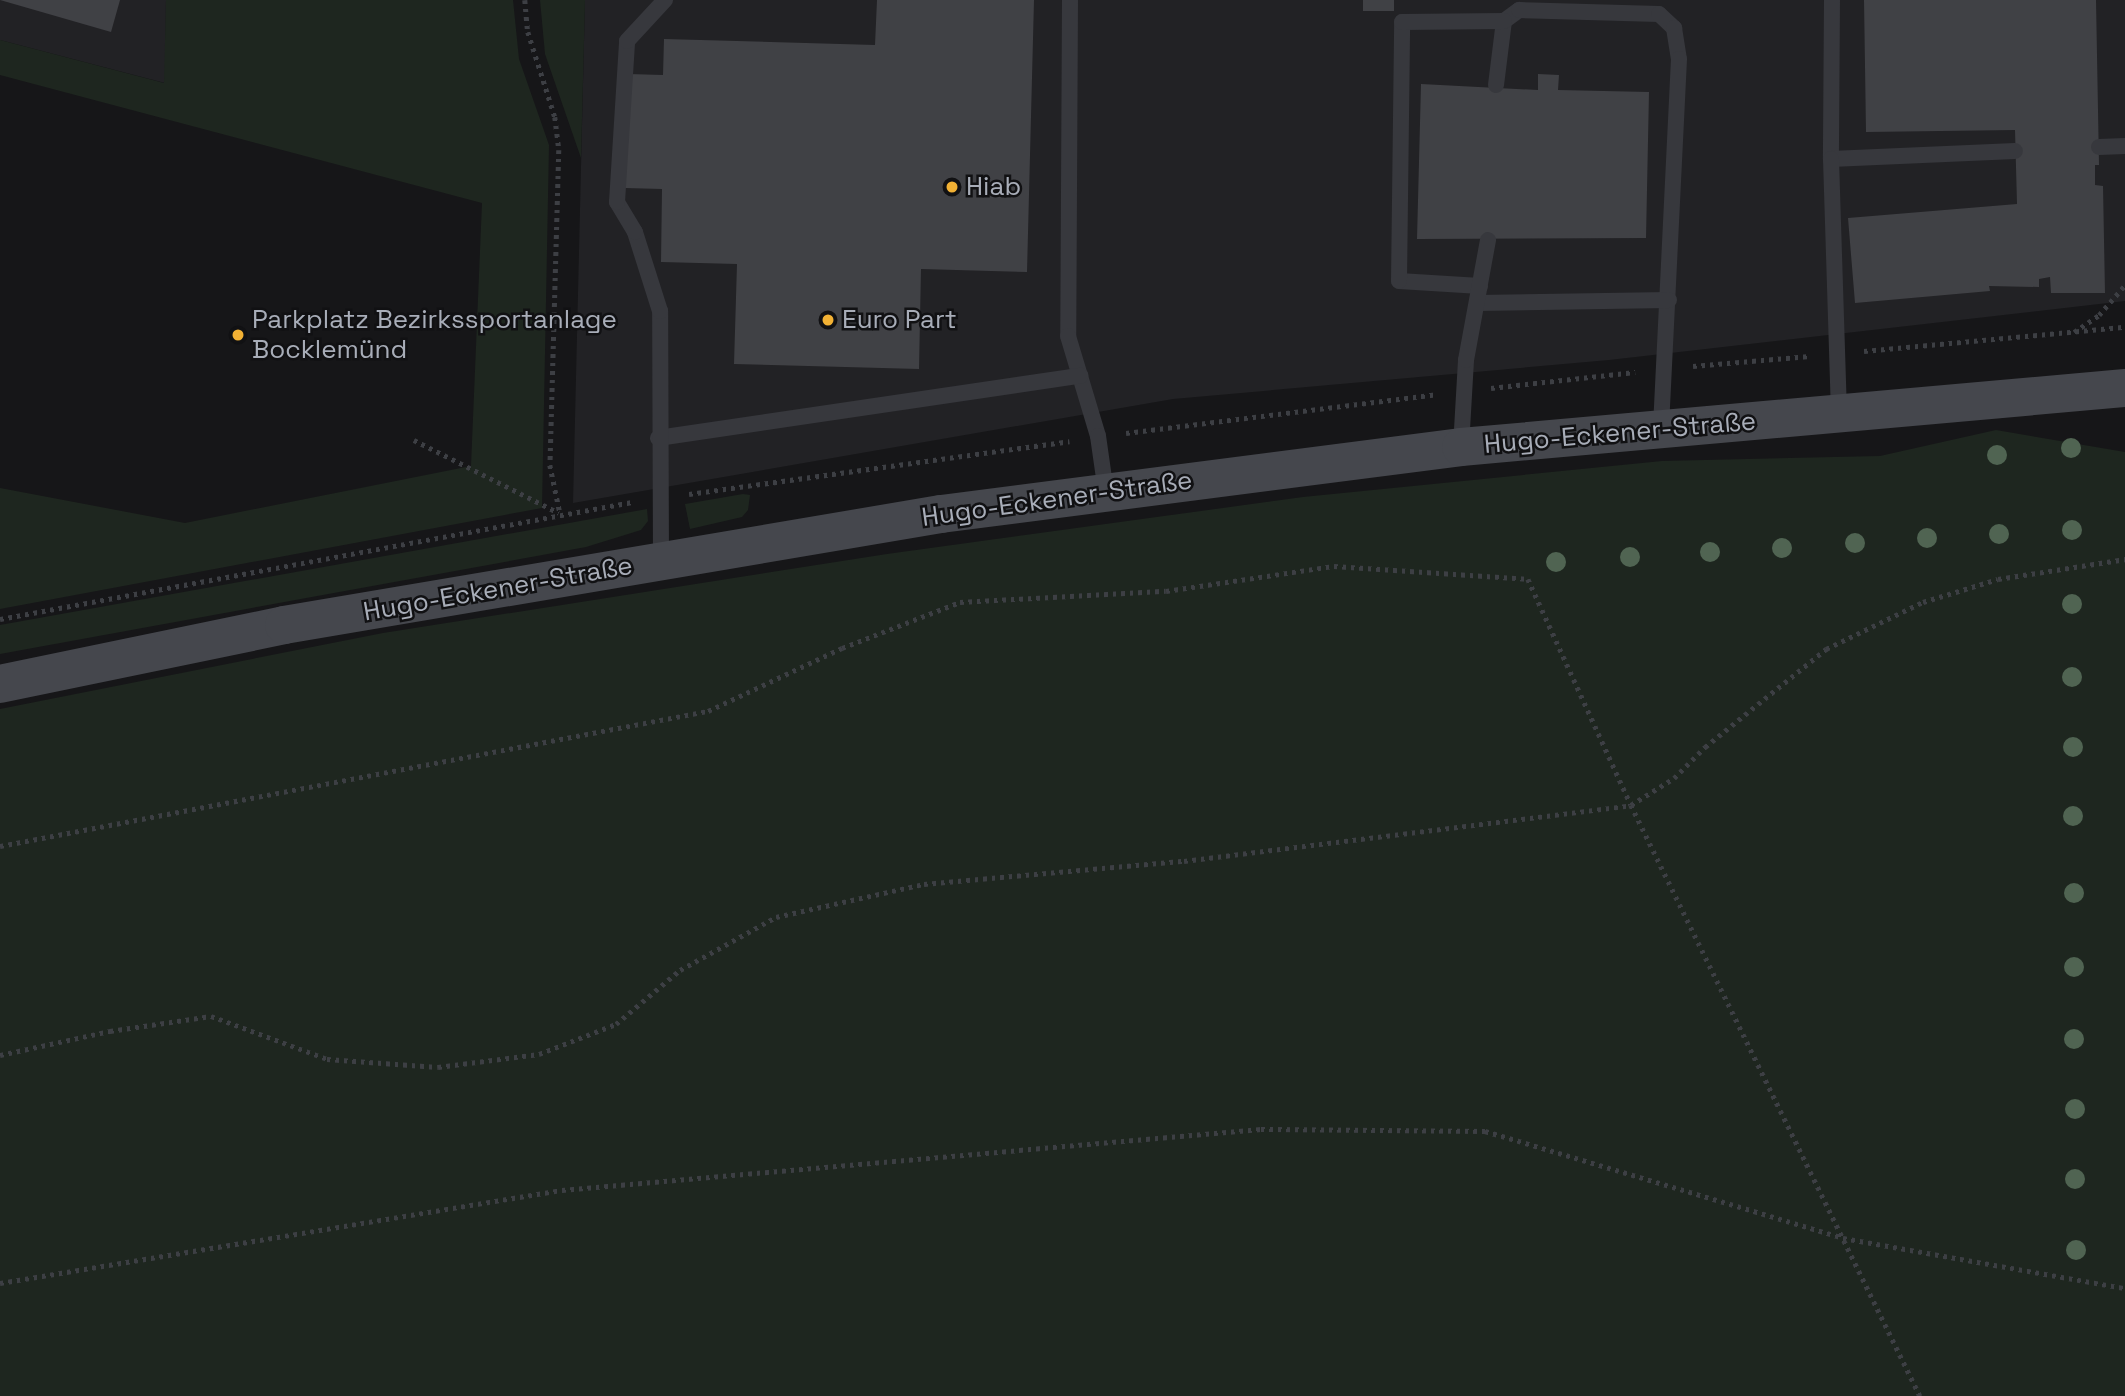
<!DOCTYPE html>
<html>
<head>
<meta charset="utf-8">
<style>
	body { margin:0 }
	#map { position:relative; width:2125px; height:1396px; overflow:hidden; background:#161618; font-family:"Space Grotesk",sans-serif }
	div>[style] { position:absolute }
	.built>* { inset:0; background:#222225 }
	.green>* { inset:0; background:#1e261f }
	.building>* { inset:0; background:#404145; transform-origin:0 0 }
	.path>* { height:4.5px; margin-top:-2.25px; transform-origin:0; background:repeating-linear-gradient(90deg,#3d3f44 0 3.5px,transparent 0 8.5px) }
	.lane>* { height:16px; margin:-8px; padding:0 8px; transform-origin:8px; border-radius:8px; background:#37383d }
	.secondary>* { height:38px; margin:-19px; padding:0 19px; transform-origin:19px; border-radius:19px; background:#45474d }
	.trees>* { width:20px; height:20px; margin:-10px; border-radius:50%; background:#506452 }
	.dots>* { width:19px; height:19px; translate:-50% -50%; box-sizing:border-box; border:4px solid #111113; border-radius:50% }
	span { translate:-50% -50%; white-space:nowrap; text-align:center; line-height:1.15; -webkit-text-stroke:5px #111113; paint-order:stroke }
	.poi-label { font-size:26px; color:#a8adb8 }
	.left { translate:0 -50%; text-align:left }
	.street-label { font-size:26px; color:#a8adb8 }
</style>
</head>
<body>
<div id="map">
	<div class="built">
		<div style="clip-path:polygon(0 0,166px 0,165px 83px,0 40px)"></div>
		<div style="clip-path:polygon(585px 0,2125px 0,2125px 301px,1609px 360px,1173px 399px,573px 503px)"></div>
	</div>
	<div class="green">
		<div style="clip-path:polygon(166px 0,513px 0,519px 59px,549px 145px,542px 508px,0 609px,0 488px,185px 523px,471px 466px,482px 203px,0 75px,0 40px,164px 83px)"></div>
		<div style="clip-path:polygon(540px 0,585px 0,581px 158px,545px 54px)"></div>
		<div style="clip-path:polygon(1996px 430px,2125px 452px,2125px 1396px,0 1396px,0 709px,383px 633px,887px 554px,1303px 497px,1662px 461px,1880px 456px)"></div>
		<div style="clip-path:polygon(743px 494px,750px 495px,748px 510px,742px 517px,690px 529px,685px 504px)"></div>
		<div style="clip-path:polygon(647px 509px,648px 521px,641px 530px,586px 547px,0 654px,0 625px)"></div>
	</div>
	<div class="building">
		<div style="clip-path:polygon(0 0,120px 0,111px 32px)"></div>
		<div style="clip-path:polygon(877px 0,1034px 0,1027px 272px,921px 269px,919px 369px,734px 364px,737px 264px,661px 262px,662px 189px,625px 188px,628px 74px,663px 75px,664px 39px,875px 45px)"></div>
		<div style="left:1363px;top:0;width:31px;height:11px"></div>
		<div style="clip-path:polygon(1864px 0,2096px 0,2099px 165px,2095px 165px,2095px 185px,2103px 186px,2105px 293px,2051px 293px,2050px 277px,2039px 279px,2039px 287px,1989px 286px,1990px 291px,1855px 303px,1848px 218px,2017px 204px,2015px 130px,1866px 132px)"></div>
		<div style="clip-path:polygon(1538px 74px,1559px 75px,1558px 90px,1649px 92px,1646px 238px,1417px 239px,1421px 84px,1538px 90px)"></div>
	</div>
	<div class="path">
		<div style="left:525px;top:0;width:32px;rotate:85deg"></div>
		<div style="left:528px;top:32px;width:89px;rotate:72.4deg"></div>
		<div style="left:555px;top:117px;width:33px;rotate:83deg"></div>
		<div style="left:559px;top:150px;width:315px;rotate:91.6deg"></div>
		<div style="left:550px;top:465px;width:49px;rotate:78.2deg"></div>
		<div style="left:2074px;top:332px;width:30px;rotate:-34deg"></div>
		<div style="left:2099px;top:315px;width:40px;rotate:-49deg"></div>
		<div style="left:1864px;top:351px;width:262px;rotate:-5.3deg"></div>
		<div style="left:1693px;top:366px;width:117px;rotate:-4.9deg"></div>
		<div style="left:1491px;top:388px;width:145px;rotate:-6.3deg"></div>
		<div style="left:1126px;top:433px;width:313px;rotate:-7.1deg"></div>
		<div style="left:414px;top:440px;width:162px;rotate:26.7deg"></div>
		<div style="left:689px;top:494px;width:384px;rotate:-7.9deg"></div>
		<div style="left:0;top:619px;width:643px;rotate:-10.49deg"></div>
		<div style="left:0;top:846px;width:721px;rotate:-10.8deg"></div>
		<div style="left:708px;top:711px;width:148px;rotate:-25.2deg"></div>
		<div style="left:842px;top:648px;width:127px;rotate:-21.3deg"></div>
		<div style="left:960px;top:602px;width:206px;rotate:-3.1deg"></div>
		<div style="left:1166px;top:591px;width:170px;rotate:-8.5deg"></div>
		<div style="left:1334px;top:566px;width:194px;rotate:3.8deg"></div>
		<div style="left:1528px;top:579px;width:248px;rotate:65.5deg"></div>
		<div style="left:1631px;top:805px;width:658px;rotate:63.94deg"></div>
		<div style="left:0;top:1055px;width:113px;rotate:-12.3deg"></div>
		<div style="left:110px;top:1031px;width:102px;rotate:-8.4deg"></div>
		<div style="left:211px;top:1016px;width:124px;rotate:20.3deg"></div>
		<div style="left:327px;top:1059px;width:111px;rotate:4.1deg"></div>
		<div style="left:438px;top:1067px;width:102px;rotate:-7.3deg"></div>
		<div style="left:539px;top:1054px;width:83px;rotate:-21.3deg"></div>
		<div style="left:616px;top:1024px;width:84px;rotate:-40.2deg"></div>
		<div style="left:680px;top:970px;width:110px;rotate:-28.9deg"></div>
		<div style="left:776px;top:917px;width:152px;rotate:-12.6deg"></div>
		<div style="left:924px;top:884px;width:261px;rotate:-5.1deg"></div>
		<div style="left:1184px;top:861px;width:450px;rotate:-7.1deg"></div>
		<div style="left:1631px;top:805px;width:51px;rotate:-32.1deg"></div>
		<div style="left:1674px;top:778px;width:44px;rotate:-45deg"></div>
		<div style="left:1705px;top:747px;width:156px;rotate:-39deg"></div>
		<div style="left:1826px;top:649px;width:108px;rotate:-25.9deg"></div>
		<div style="left:1923px;top:602px;width:78px;rotate:-17deg"></div>
		<div style="left:1998px;top:579px;width:129px;rotate:-8.9deg"></div>
		<div style="left:0;top:1283px;width:570px;rotate:-9.4deg"></div>
		<div style="left:562px;top:1190px;width:702px;rotate:-4.99deg"></div>
		<div style="left:1261px;top:1129px;width:224px;rotate:0.5deg"></div>
		<div style="left:1485px;top:1131px;width:374px;rotate:16.6deg"></div>
		<div style="left:1843px;top:1238px;width:286px;rotate:10.1deg"></div>
	</div>
	<div class="lane">
		<div style="left:1070px;top:0;width:336px;rotate:90.3deg"></div>
		<div style="left:1068px;top:336px;width:104px;rotate:73.3deg"></div>
		<div style="left:1098px;top:436px;width:57px;rotate:81.9deg"></div>
		<div style="left:1832px;top:0;width:159px;rotate:90.4deg"></div>
		<div style="left:1831px;top:159px;width:184px;rotate:-2.5deg"></div>
		<div style="left:1496px;top:85px;width:64px;rotate:-82.9deg"></div>
		<div style="left:1504px;top:21px;width:19px;rotate:-36deg"></div>
		<div style="left:1519px;top:10px;width:140px;rotate:1.6deg"></div>
		<div style="left:1659px;top:14px;width:21px;rotate:43deg"></div>
		<div style="left:1674px;top:28px;width:31px;rotate:81deg"></div>
		<div style="left:1679px;top:59px;width:369px;rotate:92.8deg"></div>
		<div style="left:2099px;top:147px;width:26px;rotate:-2deg"></div>
		<div style="left:1831px;top:159px;width:255px;rotate:88.2deg"></div>
		<div style="left:1480px;top:286px;width:81px;rotate:-176.5deg"></div>
		<div style="left:1399px;top:281px;width:259px;rotate:-89.3deg"></div>
		<div style="left:1402px;top:22px;width:102px;rotate:-0.6deg"></div>
		<div style="left:1477px;top:303px;width:192px;rotate:-0.9deg"></div>
		<div style="left:658px;top:438px;width:427px;rotate:-8.4deg"></div>
		<div style="left:1461px;top:447px;width:87px;rotate:-86.7deg"></div>
		<div style="left:1466px;top:360px;width:122px;rotate:-79.6deg"></div>
		<div style="left:661px;top:560px;width:249px;rotate:-90.2deg"></div>
		<div style="left:660px;top:311px;width:83px;rotate:-107.6deg"></div>
		<div style="left:635px;top:232px;width:35px;rotate:-121deg"></div>
		<div style="left:617px;top:202px;width:161px;rotate:-86.4deg"></div>
		<div style="left:627px;top:41px;width:56px;rotate:-47.2deg"></div>
	</div>
	<div class="secondary">
		<div style="left:0;top:684px;width:290px;rotate:-11.7deg"></div>
		<div style="left:284px;top:625px;width:666px;rotate:-9.59deg"></div>
		<div style="left:941px;top:514px;width:524px;rotate:-7.34deg"></div>
		<div style="left:1461px;top:447px;width:667px;rotate:-5.08deg"></div>
	</div>
	<div class="trees">
		<div style="left:2071px;top:448px"></div>
		<div style="left:1997px;top:455px"></div>
		<div style="left:2072px;top:530px"></div>
		<div style="left:1999px;top:534px"></div>
		<div style="left:1927px;top:538px"></div>
		<div style="left:1855px;top:543px"></div>
		<div style="left:1782px;top:548px"></div>
		<div style="left:1710px;top:552px"></div>
		<div style="left:1630px;top:557px"></div>
		<div style="left:1556px;top:562px"></div>
		<div style="left:2072px;top:604px"></div>
		<div style="left:2072px;top:677px"></div>
		<div style="left:2073px;top:747px"></div>
		<div style="left:2073px;top:816px"></div>
		<div style="left:2074px;top:893px"></div>
		<div style="left:2074px;top:967px"></div>
		<div style="left:2074px;top:1039px"></div>
		<div style="left:2075px;top:1109px"></div>
		<div style="left:2075px;top:1179px"></div>
		<div style="left:2076px;top:1250px"></div>
	</div>
	<div class="dots">
		<div style="left:952px;top:187px;background:#f2b134"></div>
		<div style="left:828px;top:320px;background:#f2b134"></div>
		<div style="left:238px;top:335px;background:#f2b134"></div>
	</div>
	<div class="poi-label">
		<span class="left" style="left:966px;top:187px">Hiab</span>
		<span class="left" style="left:252px;top:335px">Parkplatz Bezirkssportanlage<br>Bocklemünd</span>
		<span class="left" style="left:842px;top:320px">Euro Part</span>
	</div>
	<div class="street-label">
		<span style="left:1620px;top:433px;rotate:-5deg">Hugo-Eckener-Straße</span>
		<span style="left:1057px;top:499px;rotate:-8deg">Hugo-Eckener-Straße</span>
		<span style="left:498px;top:589px;rotate:-10deg">Hugo-Eckener-Straße</span>
	</div>
</div>
</body>
</html>
